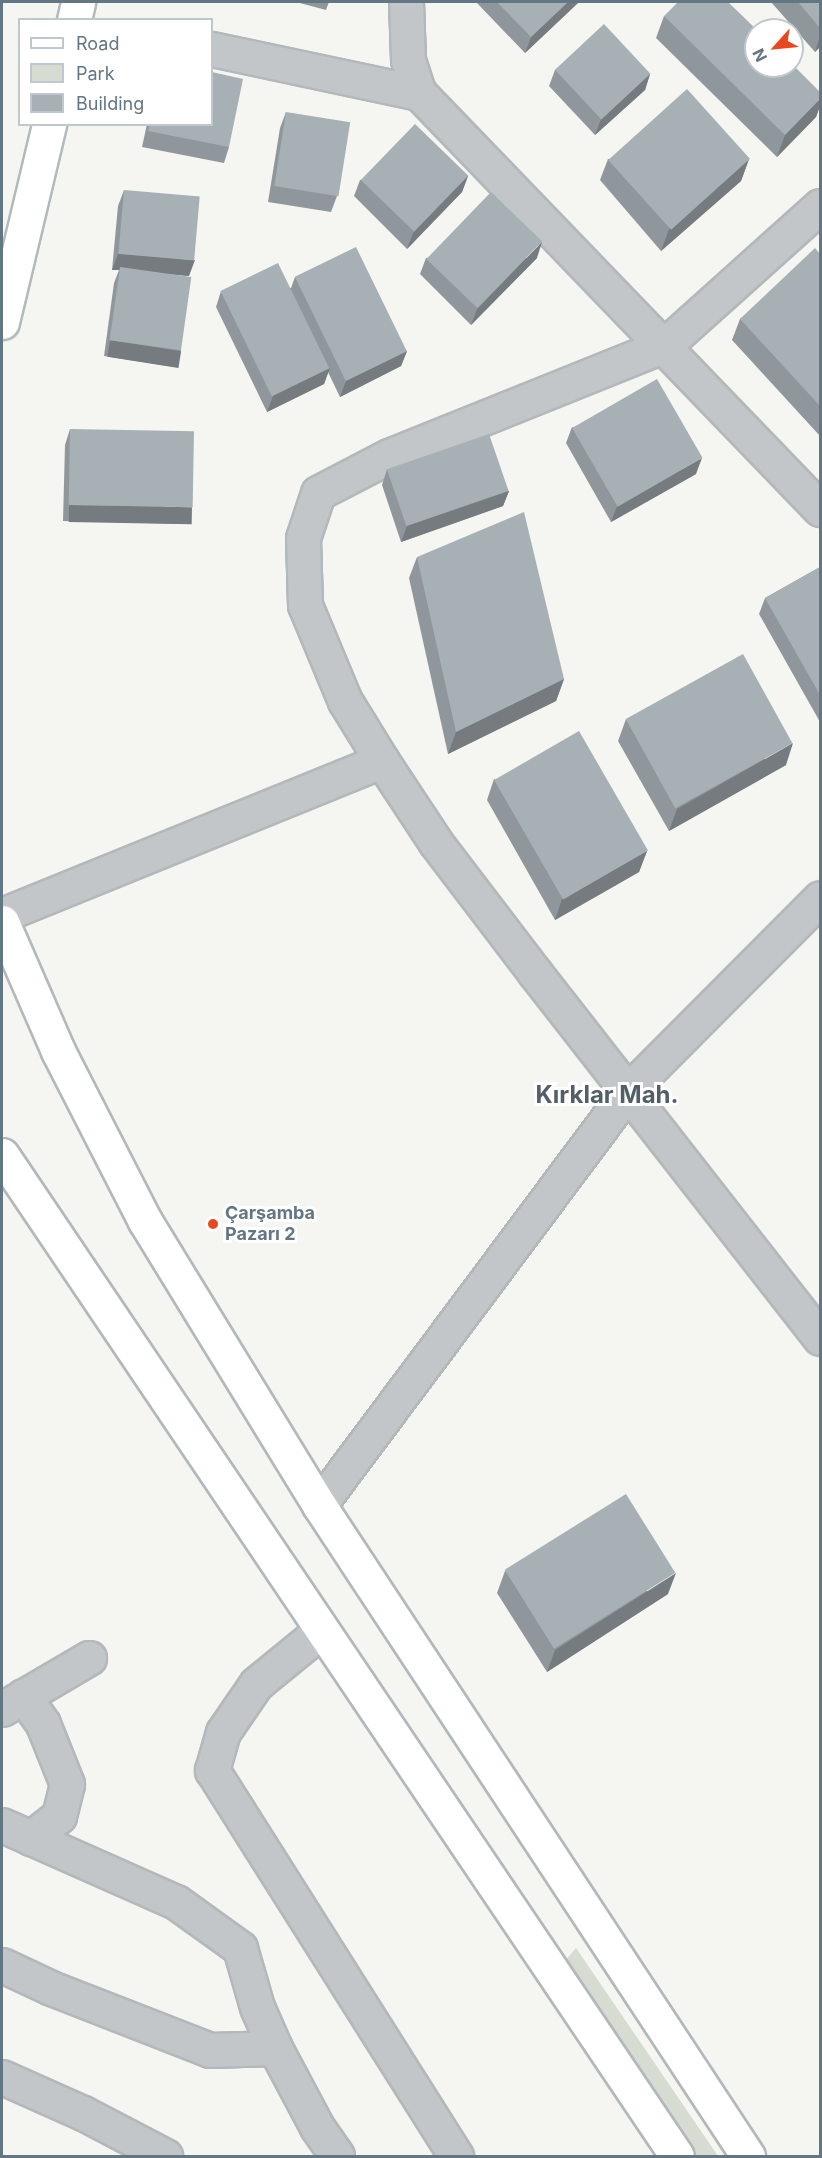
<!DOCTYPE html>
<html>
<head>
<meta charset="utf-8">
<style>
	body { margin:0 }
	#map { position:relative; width:822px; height:2158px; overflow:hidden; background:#f5f5f1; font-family:Inter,sans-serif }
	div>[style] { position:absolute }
	.green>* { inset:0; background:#d6dcd2 }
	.roads { filter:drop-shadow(2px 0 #b3b8bb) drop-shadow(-2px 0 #b3b8bb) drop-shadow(0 2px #b3b8bb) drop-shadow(0 -2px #b3b8bb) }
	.minor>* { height:33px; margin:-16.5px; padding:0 16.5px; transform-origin:16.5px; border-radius:16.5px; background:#c2c6c9 }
	.major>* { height:33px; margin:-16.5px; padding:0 16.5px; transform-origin:16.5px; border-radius:16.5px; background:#fff }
	.wall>* { inset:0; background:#90979c }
	.shaded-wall>* { inset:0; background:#757b7f; transform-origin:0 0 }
	.building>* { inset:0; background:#a7b0b5; transform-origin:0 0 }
	.dots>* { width:16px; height:16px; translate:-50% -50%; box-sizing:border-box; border:3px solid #fff; border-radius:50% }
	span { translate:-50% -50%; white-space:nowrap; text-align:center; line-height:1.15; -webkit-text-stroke:6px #fff; paint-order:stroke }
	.poi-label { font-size:18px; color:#637683; font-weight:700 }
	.left { translate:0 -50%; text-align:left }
	.district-label { font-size:24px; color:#515f68; font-weight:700 }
	.frame { position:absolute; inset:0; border:3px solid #637683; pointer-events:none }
	.legend { position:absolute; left:18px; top:18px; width:195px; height:108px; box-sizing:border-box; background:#fff; border:2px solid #c1c8cd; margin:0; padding:8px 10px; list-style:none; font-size:18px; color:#637683 }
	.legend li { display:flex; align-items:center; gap:12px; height:30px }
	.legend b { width:30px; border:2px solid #c1c8cd }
	.north { position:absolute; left:744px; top:18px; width:60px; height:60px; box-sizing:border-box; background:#fff; border:2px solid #c1c8cd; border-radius:50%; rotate:243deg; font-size:16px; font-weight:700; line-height:24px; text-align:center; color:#637683 }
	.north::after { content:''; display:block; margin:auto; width:21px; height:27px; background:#e7481f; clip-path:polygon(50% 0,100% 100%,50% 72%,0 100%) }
</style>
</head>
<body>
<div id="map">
	<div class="green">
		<div style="clip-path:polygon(576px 1948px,718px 2156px,689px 2156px,564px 1962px)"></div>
	</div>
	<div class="roads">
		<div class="minor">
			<div style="left:406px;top:2px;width:58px;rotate:88deg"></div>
			<div style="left:408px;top:60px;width:35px;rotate:72deg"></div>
			<div style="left:419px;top:93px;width:578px;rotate:46.05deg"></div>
			<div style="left:212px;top:49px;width:212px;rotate:12deg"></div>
			<div style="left:820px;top:206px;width:208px;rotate:138.1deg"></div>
			<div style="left:665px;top:345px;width:297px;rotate:158.1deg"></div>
			<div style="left:389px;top:456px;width:80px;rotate:152.5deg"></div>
			<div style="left:318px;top:493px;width:47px;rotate:108.4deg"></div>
			<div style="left:303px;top:538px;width:67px;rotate:88.3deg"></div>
			<div style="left:305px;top:605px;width:104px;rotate:67.4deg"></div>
			<div style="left:345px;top:701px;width:70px;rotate:58.3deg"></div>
			<div style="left:382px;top:761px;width:98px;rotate:56.6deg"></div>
			<div style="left:436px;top:843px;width:163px;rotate:52.7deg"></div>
			<div style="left:535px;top:973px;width:463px;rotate:52deg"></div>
			<div style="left:2px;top:915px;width:410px;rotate:-22.1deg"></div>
			<div style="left:319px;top:1505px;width:517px;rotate:-53.26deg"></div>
			<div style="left:628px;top:1091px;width:272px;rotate:-45.1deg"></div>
			<div style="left:322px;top:1630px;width:85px;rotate:140.7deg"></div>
			<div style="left:256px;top:1684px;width:58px;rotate:124.5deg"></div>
			<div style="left:223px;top:1732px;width:40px;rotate:106deg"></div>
			<div style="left:212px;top:1770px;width:457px;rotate:57.7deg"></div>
			<div style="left:23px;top:1696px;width:34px;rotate:54deg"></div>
			<div style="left:43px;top:1724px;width:65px;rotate:68.2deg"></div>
			<div style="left:67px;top:1784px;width:33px;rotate:104deg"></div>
			<div style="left:59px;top:1816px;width:36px;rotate:142deg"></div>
			<div style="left:2px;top:1709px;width:101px;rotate:-30.4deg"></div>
			<div style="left:2px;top:1825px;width:190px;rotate:23.9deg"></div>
			<div style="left:176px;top:1902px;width:79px;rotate:35.7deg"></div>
			<div style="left:240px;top:1948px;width:61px;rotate:73.9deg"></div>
			<div style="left:257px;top:2007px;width:45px;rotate:66.3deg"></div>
			<div style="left:275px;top:2048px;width:89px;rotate:62deg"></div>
			<div style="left:317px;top:2127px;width:35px;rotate:55deg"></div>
			<div style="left:2px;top:1965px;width:54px;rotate:25.1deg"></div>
			<div style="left:51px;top:1988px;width:171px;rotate:21.3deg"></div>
			<div style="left:210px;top:2050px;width:65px;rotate:-1.8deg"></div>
			<div style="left:2px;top:2077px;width:89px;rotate:24deg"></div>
			<div style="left:83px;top:2113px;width:93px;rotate:27.7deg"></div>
		</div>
		<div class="major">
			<div style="left:74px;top:20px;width:18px;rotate:-77deg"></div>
			<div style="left:2px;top:322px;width:204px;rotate:-76.6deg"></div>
			<div style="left:2px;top:922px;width:141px;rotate:66.5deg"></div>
			<div style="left:58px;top:1051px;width:191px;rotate:62.9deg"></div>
			<div style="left:145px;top:1221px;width:333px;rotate:58.5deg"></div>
			<div style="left:319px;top:1505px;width:780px;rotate:56.62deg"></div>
			<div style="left:2px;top:1155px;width:1207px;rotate:56.01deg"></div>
		</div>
	</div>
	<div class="wall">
		<div style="clip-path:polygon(296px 2px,329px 2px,326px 10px)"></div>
		<div style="clip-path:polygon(476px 2px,579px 2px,525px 53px)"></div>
		<div style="clip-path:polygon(771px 2px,820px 2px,820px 47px,815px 52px)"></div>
		<div style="clip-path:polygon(664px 16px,820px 92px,820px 106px,816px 117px,777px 157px,656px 38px)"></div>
		<div style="clip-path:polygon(555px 70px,650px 74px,645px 90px,595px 135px,549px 86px)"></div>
		<div style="clip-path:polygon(286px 112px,337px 196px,331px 212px,268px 202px,280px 128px)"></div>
		<div style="clip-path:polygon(147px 124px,212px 124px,229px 147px,224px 163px,142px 147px)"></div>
		<div style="clip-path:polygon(608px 159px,749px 159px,741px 181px,661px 251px,600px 180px)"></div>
		<div style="clip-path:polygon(468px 176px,462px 192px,407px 249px,354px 196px,360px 180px)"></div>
		<div style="clip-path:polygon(124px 190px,189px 276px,170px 274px,181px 351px,175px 367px,104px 356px,114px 283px,119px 270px,112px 270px,118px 206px)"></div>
		<div style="clip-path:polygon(820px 254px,820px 436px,732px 340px,740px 319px)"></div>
		<div style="clip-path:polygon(426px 258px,537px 258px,471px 325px,420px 274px)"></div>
		<div style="clip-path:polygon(295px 277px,407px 351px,401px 366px,340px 397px,328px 372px,324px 384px,267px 412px,216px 307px,221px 291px,291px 288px)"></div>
		<div style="clip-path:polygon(572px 427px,696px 474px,611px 522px,566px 443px)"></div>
		<div style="clip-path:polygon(70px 429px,186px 524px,63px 521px,65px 445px)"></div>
		<div style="clip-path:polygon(387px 469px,509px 491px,503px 506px,401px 542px,382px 485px)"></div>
		<div style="clip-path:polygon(417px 557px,564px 679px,556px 701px,448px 754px,409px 578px)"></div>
		<div style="clip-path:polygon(820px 567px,820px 722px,759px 614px,765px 598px)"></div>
		<div style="clip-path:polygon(626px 719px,786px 765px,669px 831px,618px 741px)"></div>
		<div style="clip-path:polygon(494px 779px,647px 851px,639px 872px,555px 920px,487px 800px)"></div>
		<div style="clip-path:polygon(505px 1571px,668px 1594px,547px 1672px,497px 1593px)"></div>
	</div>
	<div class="shaded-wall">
		<div style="clip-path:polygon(568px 2px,579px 2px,525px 53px,531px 37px)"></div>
		<div style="clip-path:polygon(820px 36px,820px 47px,815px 52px)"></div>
		<div style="clip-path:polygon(650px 74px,645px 90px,595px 135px,601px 119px)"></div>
		<div style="clip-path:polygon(820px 99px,820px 106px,816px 117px,777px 157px,785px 135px)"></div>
		<div style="clip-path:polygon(749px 159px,741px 181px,661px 251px,669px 229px)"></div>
		<div style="clip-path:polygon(468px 176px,462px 192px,407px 249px,413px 233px)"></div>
		<div style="clip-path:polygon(542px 242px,537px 258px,471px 325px,477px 309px)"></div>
		<div style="clip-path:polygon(118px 254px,195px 260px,189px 276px,119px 270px,120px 267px,119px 270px,112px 270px)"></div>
		<div style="left:110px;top:340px;width:72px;height:17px;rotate:9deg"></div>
		<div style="clip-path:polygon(407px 351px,401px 366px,340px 397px,346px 381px)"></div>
		<div style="clip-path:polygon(330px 368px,324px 384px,267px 412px,273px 396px)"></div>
		<div style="clip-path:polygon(702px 458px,696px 474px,611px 522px,617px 506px)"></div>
		<div style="clip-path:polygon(509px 491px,503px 506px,401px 542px,407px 526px)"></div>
		<div style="left:69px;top:505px;width:123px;height:17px;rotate:1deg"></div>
		<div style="clip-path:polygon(564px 679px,556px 701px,448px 754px,456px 732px)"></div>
		<div style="clip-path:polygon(793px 743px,786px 765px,669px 831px,677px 809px)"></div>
		<div style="clip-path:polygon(647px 851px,639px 872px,555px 920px,562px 899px)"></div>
		<div style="clip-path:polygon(676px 1573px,668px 1594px,547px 1672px,555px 1650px)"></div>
	</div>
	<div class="building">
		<div style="clip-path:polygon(497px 2px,568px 2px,531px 37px)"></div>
		<div style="clip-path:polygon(678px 2px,728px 2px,757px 30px,756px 30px,756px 66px,792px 66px,792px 64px,820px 92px,820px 99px,785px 135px,664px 16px)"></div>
		<div style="clip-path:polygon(798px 2px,820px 2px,820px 28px)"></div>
		<div style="left:604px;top:24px;width:68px;height:67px;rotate:47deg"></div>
		<div style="clip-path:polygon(212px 72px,243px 79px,229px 147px,148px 131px,150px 124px,212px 124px)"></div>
		<div style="left:687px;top:89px;width:94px;height:106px;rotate:48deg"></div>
		<div style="left:286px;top:112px;width:65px;height:75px;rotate:9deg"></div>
		<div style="left:415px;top:124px;width:74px;height:78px;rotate:44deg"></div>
		<div style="left:124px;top:190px;width:76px;height:64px;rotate:5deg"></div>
		<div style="left:491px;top:192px;width:71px;height:93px;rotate:44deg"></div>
		<div style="left:356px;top:247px;width:116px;height:68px;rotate:64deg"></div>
		<div style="clip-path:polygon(815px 248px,820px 254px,820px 406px,740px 319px)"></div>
		<div style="left:278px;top:263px;width:117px;height:64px;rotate:64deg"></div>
		<div style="left:120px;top:267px;width:72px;height:74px;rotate:8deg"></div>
		<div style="left:657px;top:379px;width:91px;height:98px;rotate:60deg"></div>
		<div style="left:70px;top:429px;width:124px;height:76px;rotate:1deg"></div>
		<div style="left:489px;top:434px;width:60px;height:108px;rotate:71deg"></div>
		<div style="clip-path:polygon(524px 512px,564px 679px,456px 732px,417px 557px)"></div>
		<div style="clip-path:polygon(820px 567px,820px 695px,765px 598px)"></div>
		<div style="left:743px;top:654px;width:102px;height:134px;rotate:61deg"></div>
		<div style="left:579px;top:731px;width:138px;height:98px;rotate:60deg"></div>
		<div style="left:626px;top:1494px;width:93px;height:143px;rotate:58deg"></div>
	</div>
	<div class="dots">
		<div style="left:213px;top:1224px;background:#e7481f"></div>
	</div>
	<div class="poi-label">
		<span class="left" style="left:225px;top:1224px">Çarşamba<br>Pazarı 2</span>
	</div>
	<div class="district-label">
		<span style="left:607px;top:1095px">Kırklar Mah.</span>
	</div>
	<div class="frame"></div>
	<ul class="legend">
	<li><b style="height:8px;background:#fff"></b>Road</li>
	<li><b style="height:16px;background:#d6dcd2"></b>Park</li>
	<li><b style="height:16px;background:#a7b0b5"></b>Building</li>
	</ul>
	<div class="north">N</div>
</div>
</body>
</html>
